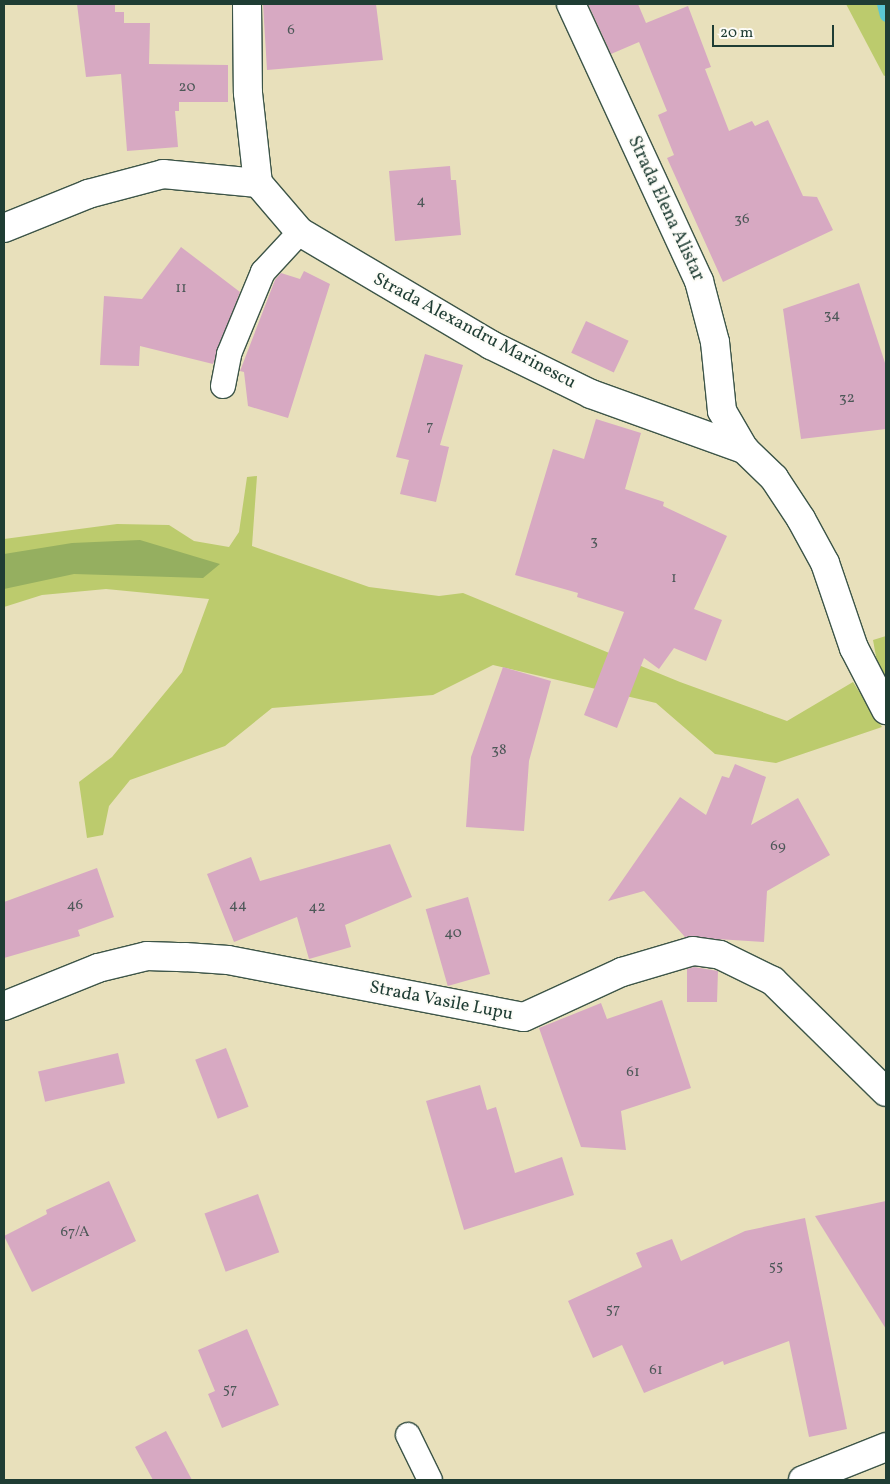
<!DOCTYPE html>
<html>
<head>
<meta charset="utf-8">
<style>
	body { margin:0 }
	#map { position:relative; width:890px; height:1484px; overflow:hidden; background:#e8e0bb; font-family:Vollkorn,serif }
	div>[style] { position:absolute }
	.green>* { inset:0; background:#bccb6d }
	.forest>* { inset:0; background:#95af60 }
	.stream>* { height:12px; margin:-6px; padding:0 6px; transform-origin:6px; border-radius:6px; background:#5bc6d5 }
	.building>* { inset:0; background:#d7a9c2; transform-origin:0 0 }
	.roads { filter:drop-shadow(1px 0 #3d5548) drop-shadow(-1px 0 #3d5548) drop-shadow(0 1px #3d5548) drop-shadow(0 -1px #3d5548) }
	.lane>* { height:24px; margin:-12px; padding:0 12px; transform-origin:12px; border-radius:12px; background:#fff }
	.street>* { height:28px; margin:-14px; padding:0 14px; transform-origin:14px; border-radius:14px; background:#fff }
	span { translate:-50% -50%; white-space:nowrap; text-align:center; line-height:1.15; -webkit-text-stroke:4px #fdfcf7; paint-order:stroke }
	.number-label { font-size:15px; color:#4d5858 }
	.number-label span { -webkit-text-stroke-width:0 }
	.street-label { font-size:18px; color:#1f3d34 }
	.frame { position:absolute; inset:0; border:5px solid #1f3d34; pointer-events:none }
	.scale { position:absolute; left:712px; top:25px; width:122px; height:22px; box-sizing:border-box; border:2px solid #1f3d34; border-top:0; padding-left:6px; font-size:15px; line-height:18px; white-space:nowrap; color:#1f3d34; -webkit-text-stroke:4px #fdfcf7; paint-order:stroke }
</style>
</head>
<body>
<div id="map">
	<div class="green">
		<div style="clip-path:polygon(846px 4px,886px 4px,886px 75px,884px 76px)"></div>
		<div style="clip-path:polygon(257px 476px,252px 546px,369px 587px,439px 596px,463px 593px,680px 682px,787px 721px,853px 682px,882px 727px,776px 763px,715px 754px,656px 703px,493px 665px,433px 695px,272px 708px,225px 746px,130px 780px,109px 806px,103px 835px,87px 838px,79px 782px,112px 757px,182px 672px,209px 599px,106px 589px,42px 595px,4px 607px,4px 539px,117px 524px,169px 525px,194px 541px,229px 547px,239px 532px,247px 477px)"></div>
		<div style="clip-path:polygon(886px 636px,886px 682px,879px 673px,873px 640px)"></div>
	</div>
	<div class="forest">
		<div style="clip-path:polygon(140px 540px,220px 564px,203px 578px,74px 574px,4px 589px,4px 554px,72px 543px)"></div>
	</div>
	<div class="stream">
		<div style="left:883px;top:4px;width:12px;rotate:76deg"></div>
	</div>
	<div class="building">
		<div style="clip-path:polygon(77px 4px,115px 4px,115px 12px,124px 12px,124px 23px,150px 23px,149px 64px,228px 65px,228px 102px,179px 102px,179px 111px,175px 111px,178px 147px,127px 151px,121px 74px,86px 77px)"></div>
		<div style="clip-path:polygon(263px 4px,376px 4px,383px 60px,267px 70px)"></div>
		<div style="clip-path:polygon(588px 4px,638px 4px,646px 23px,688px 6px,711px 67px,705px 69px,729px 131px,752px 121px,755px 126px,768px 120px,803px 196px,817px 197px,833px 230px,723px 282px,667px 158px,674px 155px,658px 115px,667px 111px,639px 42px,611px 54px)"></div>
		<div style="clip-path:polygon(450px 166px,451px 180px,456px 180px,461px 235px,395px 241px,389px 171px)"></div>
		<div style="clip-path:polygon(181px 247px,240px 292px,213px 364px,140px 346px,139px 366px,100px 365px,104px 296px,142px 299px)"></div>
		<div style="clip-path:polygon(304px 271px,330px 284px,288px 418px,248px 406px,244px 372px,240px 371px,275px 280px,281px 273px,300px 279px)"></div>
		<div style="clip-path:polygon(859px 283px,886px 366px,886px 429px,801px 439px,783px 309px)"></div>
		<div style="left:586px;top:321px;width:47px;height:35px;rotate:25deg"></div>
		<div style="clip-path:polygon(425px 354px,463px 365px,440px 445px,449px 447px,436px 502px,400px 494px,409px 460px,396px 457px)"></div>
		<div style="clip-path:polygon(596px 419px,641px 433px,625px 489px,664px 502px,663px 506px,727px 536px,694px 609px,722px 620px,706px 661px,674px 648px,659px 669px,644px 658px,617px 728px,584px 715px,624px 612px,577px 597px,578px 593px,515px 575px,553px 449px,584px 459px)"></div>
		<div style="clip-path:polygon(503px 667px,551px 681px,529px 761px,524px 831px,466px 827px,471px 757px)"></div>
		<div style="clip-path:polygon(735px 764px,766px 777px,751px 825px,798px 798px,830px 855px,767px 891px,764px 942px,685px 937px,644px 891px,608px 901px,680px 797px,706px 815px,722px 776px,729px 778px)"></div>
		<div style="clip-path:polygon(390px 844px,412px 897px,345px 925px,351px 947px,309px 959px,297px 917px,234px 942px,207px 874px,251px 857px,260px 881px)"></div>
		<div style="clip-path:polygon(97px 868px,114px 917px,78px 930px,80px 936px,4px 958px,4px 902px)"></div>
		<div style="left:468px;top:897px;width:80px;height:44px;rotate:74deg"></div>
		<div style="clip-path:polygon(694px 967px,718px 971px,717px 1002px,687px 1002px,687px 969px)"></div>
		<div style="clip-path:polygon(662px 1000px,691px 1088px,621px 1111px,626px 1150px,581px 1147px,539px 1028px,601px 1003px,607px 1019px)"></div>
		<div style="left:226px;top:1048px;width:63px;height:33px;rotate:69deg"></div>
		<div style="left:118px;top:1053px;width:31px;height:82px;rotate:77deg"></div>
		<div style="clip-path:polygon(480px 1085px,487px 1110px,496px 1107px,515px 1173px,562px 1157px,574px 1195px,464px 1230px,426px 1101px)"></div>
		<div style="clip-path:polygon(109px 1181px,136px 1241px,32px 1292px,4px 1236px,47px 1214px,46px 1210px)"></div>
		<div style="left:258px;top:1194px;width:62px;height:57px;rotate:70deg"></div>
		<div style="clip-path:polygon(886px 1201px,886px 1329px,815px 1216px)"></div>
		<div style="clip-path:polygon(805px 1218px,847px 1429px,809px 1437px,789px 1341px,724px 1365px,723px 1361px,644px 1393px,622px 1345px,593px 1358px,568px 1301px,642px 1267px,636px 1253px,672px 1239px,681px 1261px,745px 1231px)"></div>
		<div style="clip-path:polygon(247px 1329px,279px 1405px,222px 1428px,208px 1394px,215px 1391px,198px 1350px)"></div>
		<div style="clip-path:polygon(166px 1431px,192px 1480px,153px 1480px,135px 1447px)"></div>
	</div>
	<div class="roads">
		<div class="lane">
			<div style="left:223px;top:386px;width:33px;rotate:-79deg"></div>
			<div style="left:229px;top:354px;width:89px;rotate:-67.5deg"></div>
			<div style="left:263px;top:272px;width:54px;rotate:-47.2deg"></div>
			<div style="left:408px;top:1435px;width:50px;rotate:63.9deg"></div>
		</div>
		<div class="street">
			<div style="left:247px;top:4px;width:89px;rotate:89.4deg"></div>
			<div style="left:248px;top:93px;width:91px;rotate:83.7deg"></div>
			<div style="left:571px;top:4px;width:305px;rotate:65.2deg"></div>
			<div style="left:699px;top:281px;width:63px;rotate:75.3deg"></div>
			<div style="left:715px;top:342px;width:69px;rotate:84.2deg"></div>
			<div style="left:722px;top:411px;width:44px;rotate:59.9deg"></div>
			<div style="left:744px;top:449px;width:42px;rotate:44deg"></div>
			<div style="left:774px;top:478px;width:49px;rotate:56.6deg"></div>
			<div style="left:801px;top:519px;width:50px;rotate:61.4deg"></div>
			<div style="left:825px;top:563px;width:90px;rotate:71.2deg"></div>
			<div style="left:854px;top:648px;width:70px;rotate:62.7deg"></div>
			<div style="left:4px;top:228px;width:91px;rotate:-22deg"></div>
			<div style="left:88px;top:194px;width:78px;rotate:-14.9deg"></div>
			<div style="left:163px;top:174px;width:95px;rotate:5.4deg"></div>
			<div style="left:258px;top:183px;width:65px;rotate:49.4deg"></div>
			<div style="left:300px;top:232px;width:222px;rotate:30.6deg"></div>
			<div style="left:491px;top:345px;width:111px;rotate:26.1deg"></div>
			<div style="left:591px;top:394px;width:163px;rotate:19.8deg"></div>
			<div style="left:4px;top:1006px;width:101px;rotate:-22deg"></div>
			<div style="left:98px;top:968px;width:50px;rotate:-13.8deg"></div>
			<div style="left:147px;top:956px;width:38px;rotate:2deg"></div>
			<div style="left:185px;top:957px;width:43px;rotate:4deg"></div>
			<div style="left:228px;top:960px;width:301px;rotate:10.9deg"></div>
			<div style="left:524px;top:1017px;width:108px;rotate:-24.7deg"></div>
			<div style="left:622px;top:972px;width:74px;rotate:-16.5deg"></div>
			<div style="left:693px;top:951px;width:27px;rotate:8deg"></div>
			<div style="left:720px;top:955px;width:59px;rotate:26.1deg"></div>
			<div style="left:773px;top:981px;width:158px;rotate:44.5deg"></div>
			<div style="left:803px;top:1480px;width:89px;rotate:-21.7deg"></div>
		</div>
	</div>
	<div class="number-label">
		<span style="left:291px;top:31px">6</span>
		<span style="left:187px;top:88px">20</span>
		<span style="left:421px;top:202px">4</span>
		<span style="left:742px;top:220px">36</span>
		<span style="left:181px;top:289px">11</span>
		<span style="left:832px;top:316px">34</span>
		<span style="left:847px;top:399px">32</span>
		<span style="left:430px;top:427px">7</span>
		<span style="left:594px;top:542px">3</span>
		<span style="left:674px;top:579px">1</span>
		<span style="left:499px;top:751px">38</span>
		<span style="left:778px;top:847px">69</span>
		<span style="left:75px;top:906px">46</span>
		<span style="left:238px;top:906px">44</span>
		<span style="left:317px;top:908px">42</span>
		<span style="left:453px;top:934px">40</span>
		<span style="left:633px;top:1073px">61</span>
		<span style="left:75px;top:1233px">67/A</span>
		<span style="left:776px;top:1267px">55</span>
		<span style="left:613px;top:1310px">57</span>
		<span style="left:656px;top:1371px">61</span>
		<span style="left:230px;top:1390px">57</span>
	</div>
	<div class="street-label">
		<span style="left:665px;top:209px;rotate:65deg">Strada Elena Alistar</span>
		<span style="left:474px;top:332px;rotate:28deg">Strada Alexandru Marinescu</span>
		<span style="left:441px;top:1002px;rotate:11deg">Strada Vasile Lupu</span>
	</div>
	<div class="frame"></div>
	<div class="scale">20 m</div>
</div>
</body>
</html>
